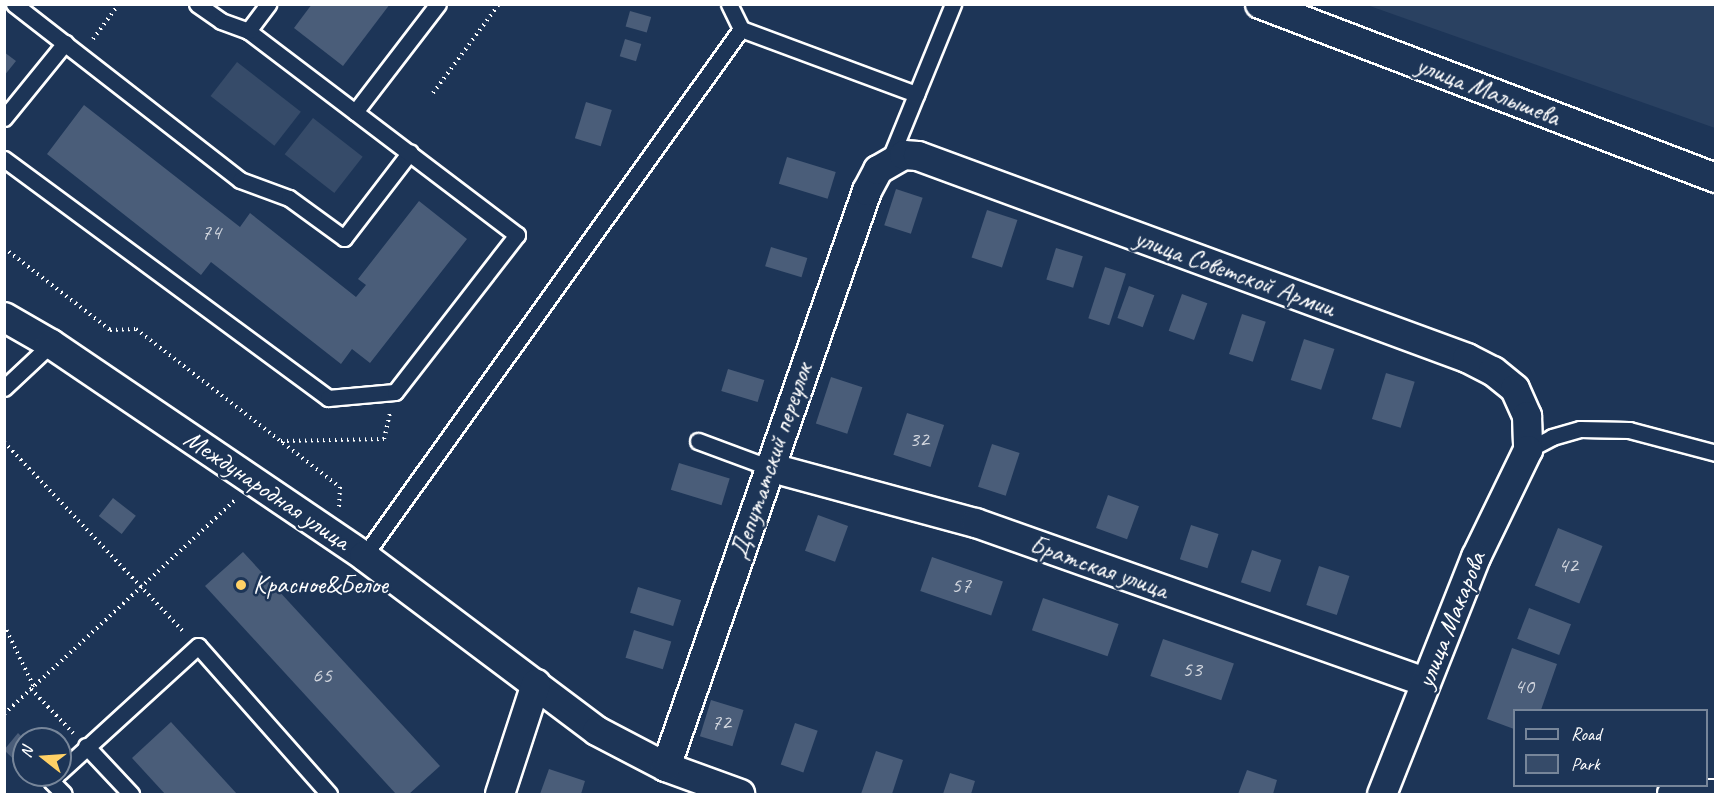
<!DOCTYPE html>
<html>
<head>
<meta charset="utf-8">
<style>
	body { margin:0 }
	#map { position:relative; width:1720px; height:799px; overflow:hidden; background:#1d3557; font-family:Caveat,sans-serif }
	div>[style] { position:absolute }
	.built>* { inset:0; background:#2a4161 }
	.green>* { inset:0; background:#364b69; transform-origin:0 0 }
	.building>* { inset:0; background:#4a5d79; transform-origin:0 0 }
	.path>* { height:4px; margin-top:-2px; transform-origin:0; background:repeating-linear-gradient(90deg,#fff 0 1.5px,transparent 0 6px) }
	.roads { filter:drop-shadow(2px 0 #fff) drop-shadow(-2px 0 #fff) drop-shadow(0 2px #fff) drop-shadow(0 -2px #fff) }
	.service>* { height:15px; margin:-7.5px; padding:0 7.5px; transform-origin:7.5px; border-radius:7.5px; background:#1d3557 }
	.minor>* { height:28px; margin:-14px; padding:0 14px; transform-origin:14px; border-radius:14px; background:#1d3557 }
	.dots>* { width:16px; height:16px; translate:-50% -50%; box-sizing:border-box; border:3px solid #1d3557; border-radius:50% }
	span { translate:-50% -50%; white-space:nowrap; text-align:center; line-height:1.15; -webkit-text-stroke:5px #1d3557; paint-order:stroke }
	.number-label { font-size:22px; color:#d2d6de }
	.number-label span { -webkit-text-stroke-width:0 }
	.street-label { font-size:26px; color:#fff }
	.poi-label { font-size:26px; color:#fff }
	.left { translate:0 -50%; text-align:left }
	.frame { position:absolute; inset:0; border:6px solid #fff; pointer-events:none }
	.legend { position:absolute; left:1513px; top:709px; width:195px; height:78px; box-sizing:border-box; background:#1d3557; border:2px solid #77869a; margin:0; padding:8px 10px; list-style:none; font-size:18px; color:#fff }
	.legend li { display:flex; align-items:center; gap:12px; height:30px }
	.legend b { width:30px; border:2px solid #77869a }
	.north { position:absolute; left:12px; top:727px; width:60px; height:60px; box-sizing:border-box; background:#1d3557; border:2px solid #77869a; border-radius:50%; rotate:287deg; font-size:16px; font-weight:700; line-height:24px; text-align:center; color:#fff }
	.north::after { content:''; display:block; margin:auto; width:21px; height:27px; background:#ffd166; clip-path:polygon(50% 0,100% 100%,50% 72%,0 100%) }
</style>
</head>
<body>
<div id="map">
	<div class="built">
		<div style="clip-path:polygon(1367px 5px,1715px 5px,1715px 128px)"></div>
	</div>
	<div class="green">
		<div style="left:237px;top:62px;width:81px;height:43px;rotate:38deg"></div>
		<div style="left:313px;top:118px;width:63px;height:46px;rotate:38deg"></div>
	</div>
	<div class="building">
		<div style="clip-path:polygon(312px 4px,390px 4px,343px 66px,294px 28px)"></div>
		<div style="left:630px;top:11px;width:22px;height:16px;rotate:16deg"></div>
		<div style="left:625px;top:39px;width:17px;height:18px;rotate:17deg"></div>
		<div style="clip-path:polygon(4px 52px,16px 61px,4px 76px)"></div>
		<div style="left:586px;top:102px;width:27px;height:38px;rotate:17deg"></div>
		<div style="clip-path:polygon(84px 105px,240px 227px,250px 213px,356px 297px,366px 285px,358px 279px,419px 201px,467px 239px,370px 363px,352px 349px,341px 364px,211px 262px,201px 275px,47px 154px)"></div>
		<div style="left:787px;top:157px;width:51px;height:28px;rotate:17deg"></div>
		<div style="left:896px;top:189px;width:28px;height:38px;rotate:18deg"></div>
		<div style="left:987px;top:210px;width:32px;height:50px;rotate:18deg"></div>
		<div style="left:771px;top:247px;width:38px;height:20px;rotate:17deg"></div>
		<div style="left:1056px;top:248px;width:28px;height:33px;rotate:17deg"></div>
		<div style="left:1105px;top:267px;width:22px;height:54px;rotate:18deg"></div>
		<div style="left:1129px;top:286px;width:27px;height:34px;rotate:20deg"></div>
		<div style="left:1182px;top:294px;width:27px;height:39px;rotate:20deg"></div>
		<div style="left:1242px;top:314px;width:25px;height:42px;rotate:18deg"></div>
		<div style="left:1304px;top:339px;width:32px;height:43px;rotate:18deg"></div>
		<div style="left:728px;top:369px;width:38px;height:23px;rotate:17deg"></div>
		<div style="left:1386px;top:373px;width:30px;height:48px;rotate:17deg"></div>
		<div style="left:831px;top:377px;width:33px;height:49px;rotate:18deg"></div>
		<div style="left:907px;top:413px;width:39px;height:44px;rotate:18deg"></div>
		<div style="left:992px;top:444px;width:29px;height:45px;rotate:18deg"></div>
		<div style="left:679px;top:463px;width:53px;height:28px;rotate:17deg"></div>
		<div style="left:1108px;top:495px;width:33px;height:35px;rotate:20deg"></div>
		<div style="left:113px;top:498px;width:29px;height:23px;rotate:38deg"></div>
		<div style="left:818px;top:515px;width:32px;height:38px;rotate:20deg"></div>
		<div style="left:1191px;top:525px;width:29px;height:36px;rotate:18deg"></div>
		<div style="left:1558px;top:528px;width:48px;height:62px;rotate:22deg"></div>
		<div style="left:1252px;top:550px;width:31px;height:34px;rotate:19deg"></div>
		<div style="clip-path:polygon(243px 552px,440px 766px,409px 794px,396px 794px,205px 586px)"></div>
		<div style="left:932px;top:557px;width:75px;height:36px;rotate:19deg"></div>
		<div style="left:1319px;top:566px;width:32px;height:41px;rotate:18deg"></div>
		<div style="left:638px;top:587px;width:45px;height:27px;rotate:17deg"></div>
		<div style="left:1043px;top:598px;width:80px;height:34px;rotate:19deg"></div>
		<div style="left:1529px;top:608px;width:45px;height:33px;rotate:21deg"></div>
		<div style="left:634px;top:630px;width:39px;height:29px;rotate:17deg"></div>
		<div style="left:1163px;top:639px;width:75px;height:39px;rotate:19deg"></div>
		<div style="clip-path:polygon(1512px 648px,1557px 664px,1541px 710px,1514px 710px,1514px 729px,1487px 719px)"></div>
		<div style="left:711px;top:700px;width:34px;height:38px;rotate:17deg"></div>
		<div style="clip-path:polygon(171px 722px,237px 794px,165px 794px,132px 758px)"></div>
		<div style="left:795px;top:723px;width:24px;height:44px;rotate:19deg"></div>
		<div style="clip-path:polygon(18px 733px,24px 739px,24px 769px,4px 750px)"></div>
		<div style="clip-path:polygon(876px 751px,903px 760px,892px 794px,861px 794px)"></div>
		<div style="clip-path:polygon(549px 769px,585px 781px,581px 794px,540px 794px)"></div>
		<div style="clip-path:polygon(1247px 770px,1277px 780px,1273px 794px,1238px 794px)"></div>
		<div style="clip-path:polygon(950px 773px,975px 781px,971px 794px,943px 794px)"></div>
	</div>
	<div class="path">
		<div style="left:93px;top:39px;width:44px;rotate:-53.4deg"></div>
		<div style="left:433px;top:93px;width:111px;rotate:-53.4deg"></div>
		<div style="left:4px;top:248px;width:134px;rotate:37.7deg"></div>
		<div style="left:110px;top:330px;width:26px;rotate:-2deg"></div>
		<div style="left:136px;top:329px;width:258px;rotate:37.8deg"></div>
		<div style="left:340px;top:487px;width:20px;rotate:93deg"></div>
		<div style="left:281px;top:441px;width:103px;rotate:-1.1deg"></div>
		<div style="left:384px;top:439px;width:27px;rotate:-77deg"></div>
		<div style="left:4px;top:442px;width:260px;rotate:46.6deg"></div>
		<div style="left:4px;top:625px;width:67px;rotate:64.2deg"></div>
		<div style="left:33px;top:685px;width:4px;rotate:117deg"></div>
		<div style="left:31px;top:689px;width:61px;rotate:46.3deg"></div>
		<div style="left:4px;top:714px;width:315px;rotate:-42.8deg"></div>
	</div>
	<div class="roads">
		<div class="service">
			<div style="left:14px;top:4px;width:286px;rotate:37.9deg"></div>
			<div style="left:240px;top:180px;width:52px;rotate:20.2deg"></div>
			<div style="left:289px;top:198px;width:68px;rotate:36deg"></div>
			<div style="left:344px;top:238px;width:108px;rotate:-52.5deg"></div>
			<div style="left:197px;top:4px;width:29px;rotate:35deg"></div>
			<div style="left:221px;top:21px;width:29px;rotate:20deg"></div>
			<div style="left:729px;top:4px;width:28px;rotate:64deg"></div>
			<div style="left:355px;top:112px;width:136px;rotate:-52.5deg"></div>
			<div style="left:4px;top:118px;width:97px;rotate:-50.9deg"></div>
			<div style="left:4px;top:159px;width:403px;rotate:36.4deg"></div>
			<div style="left:328px;top:398px;width:67px;rotate:-5.1deg"></div>
			<div style="left:395px;top:392px;width:199px;rotate:-52.2deg"></div>
			<div style="left:517px;top:235px;width:338px;rotate:-142.8deg"></div>
			<div style="left:248px;top:31px;width:34px;rotate:-53deg"></div>
			<div style="left:889px;top:161px;width:170px;rotate:-67.8deg"></div>
			<div style="left:4px;top:388px;width:64px;rotate:-43.1deg"></div>
			<div style="left:698px;top:441px;width:75px;rotate:20.4deg"></div>
			<div style="left:1528px;top:450px;width:27px;rotate:-28deg"></div>
			<div style="left:1552px;top:437px;width:29px;rotate:-16deg"></div>
			<div style="left:1580px;top:429px;width:49px;rotate:1.2deg"></div>
			<div style="left:1629px;top:430px;width:90px;rotate:14.8deg"></div>
			<div style="left:364px;top:556px;width:648px;rotate:-54.42deg"></div>
			<div style="left:741px;top:29px;width:187px;rotate:20.4deg"></div>
			<div style="left:86px;top:746px;width:66px;rotate:46.8deg"></div>
			<div style="left:60px;top:772px;width:187px;rotate:-42.4deg"></div>
			<div style="left:198px;top:646px;width:198px;rotate:48.5deg"></div>
			<div style="left:57px;top:775px;width:8px;rotate:135deg"></div>
			<div style="left:51px;top:781px;width:18px;rotate:45deg"></div>
		</div>
		<div class="minor">
			<div style="left:1260px;top:4px;width:488px;rotate:20.9deg"></div>
			<div style="left:4px;top:317px;width:54px;rotate:29.9deg"></div>
			<div style="left:51px;top:344px;width:378px;rotate:34.1deg"></div>
			<div style="left:364px;top:556px;width:291px;rotate:36.9deg"></div>
			<div style="left:597px;top:731px;width:78px;rotate:27.6deg"></div>
			<div style="left:666px;top:767px;width:79px;rotate:20deg"></div>
			<div style="left:768px;top:467px;width:215px;rotate:15.1deg"></div>
			<div style="left:976px;top:523px;width:477px;rotate:19.5deg"></div>
			<div style="left:666px;top:767px;width:610px;rotate:-70.76deg"></div>
			<div style="left:867px;top:191px;width:24px;rotate:-62deg"></div>
			<div style="left:878px;top:170px;width:30px;rotate:-30deg"></div>
			<div style="left:904px;top:155px;width:14px;rotate:4deg"></div>
			<div style="left:918px;top:156px;width:585px;rotate:20.2deg"></div>
			<div style="left:1467px;top:358px;width:29px;rotate:27deg"></div>
			<div style="left:1493px;top:371px;width:28px;rotate:39deg"></div>
			<div style="left:1515px;top:389px;width:30px;rotate:66deg"></div>
			<div style="left:1527px;top:416px;width:34px;rotate:88deg"></div>
			<div style="left:1528px;top:450px;width:119px;rotate:115.9deg"></div>
			<div style="left:1476px;top:557px;width:255px;rotate:111.6deg"></div>
			<div style="left:500px;top:794px;width:116px;rotate:-71.9deg"></div>
			<div style="left:1672px;top:794px;width:41px"></div>
		</div>
	</div>
	<div class="dots">
		<div style="left:241px;top:585px;background:#ffd166"></div>
	</div>
	<div class="number-label">
		<span style="left:211px;top:233px">74</span>
		<span style="left:919px;top:440px">32</span>
		<span style="left:1568px;top:566px">42</span>
		<span style="left:961px;top:586px">57</span>
		<span style="left:1192px;top:670px">53</span>
		<span style="left:322px;top:676px">65</span>
		<span style="left:1524px;top:687px">40</span>
		<span style="left:721px;top:723px">72</span>
	</div>
	<div class="street-label">
		<span style="left:1488px;top:91px;rotate:21deg">улица Малышева</span>
		<span style="left:1235px;top:273px;rotate:20deg">улица Советской Армии</span>
		<span style="left:771px;top:461px;rotate:-71deg">Депутатский переулок</span>
		<span style="left:267px;top:490px;rotate:34deg">Международная улица</span>
		<span style="left:1099px;top:567px;rotate:19deg">Братская улица</span>
		<span style="left:1451px;top:620px;rotate:-68deg">улица Макарова</span>
	</div>
	<div class="poi-label">
		<span class="left" style="left:253px;top:585px">Красное&amp;Белое</span>
	</div>
	<div class="frame"></div>
	<ul class="legend">
	<li><b style="height:8px;background:#1d3557"></b>Road</li>
	<li><b style="height:16px;background:#364b69"></b>Park</li>
	</ul>
	<div class="north">N</div>
</div>
</body>
</html>
